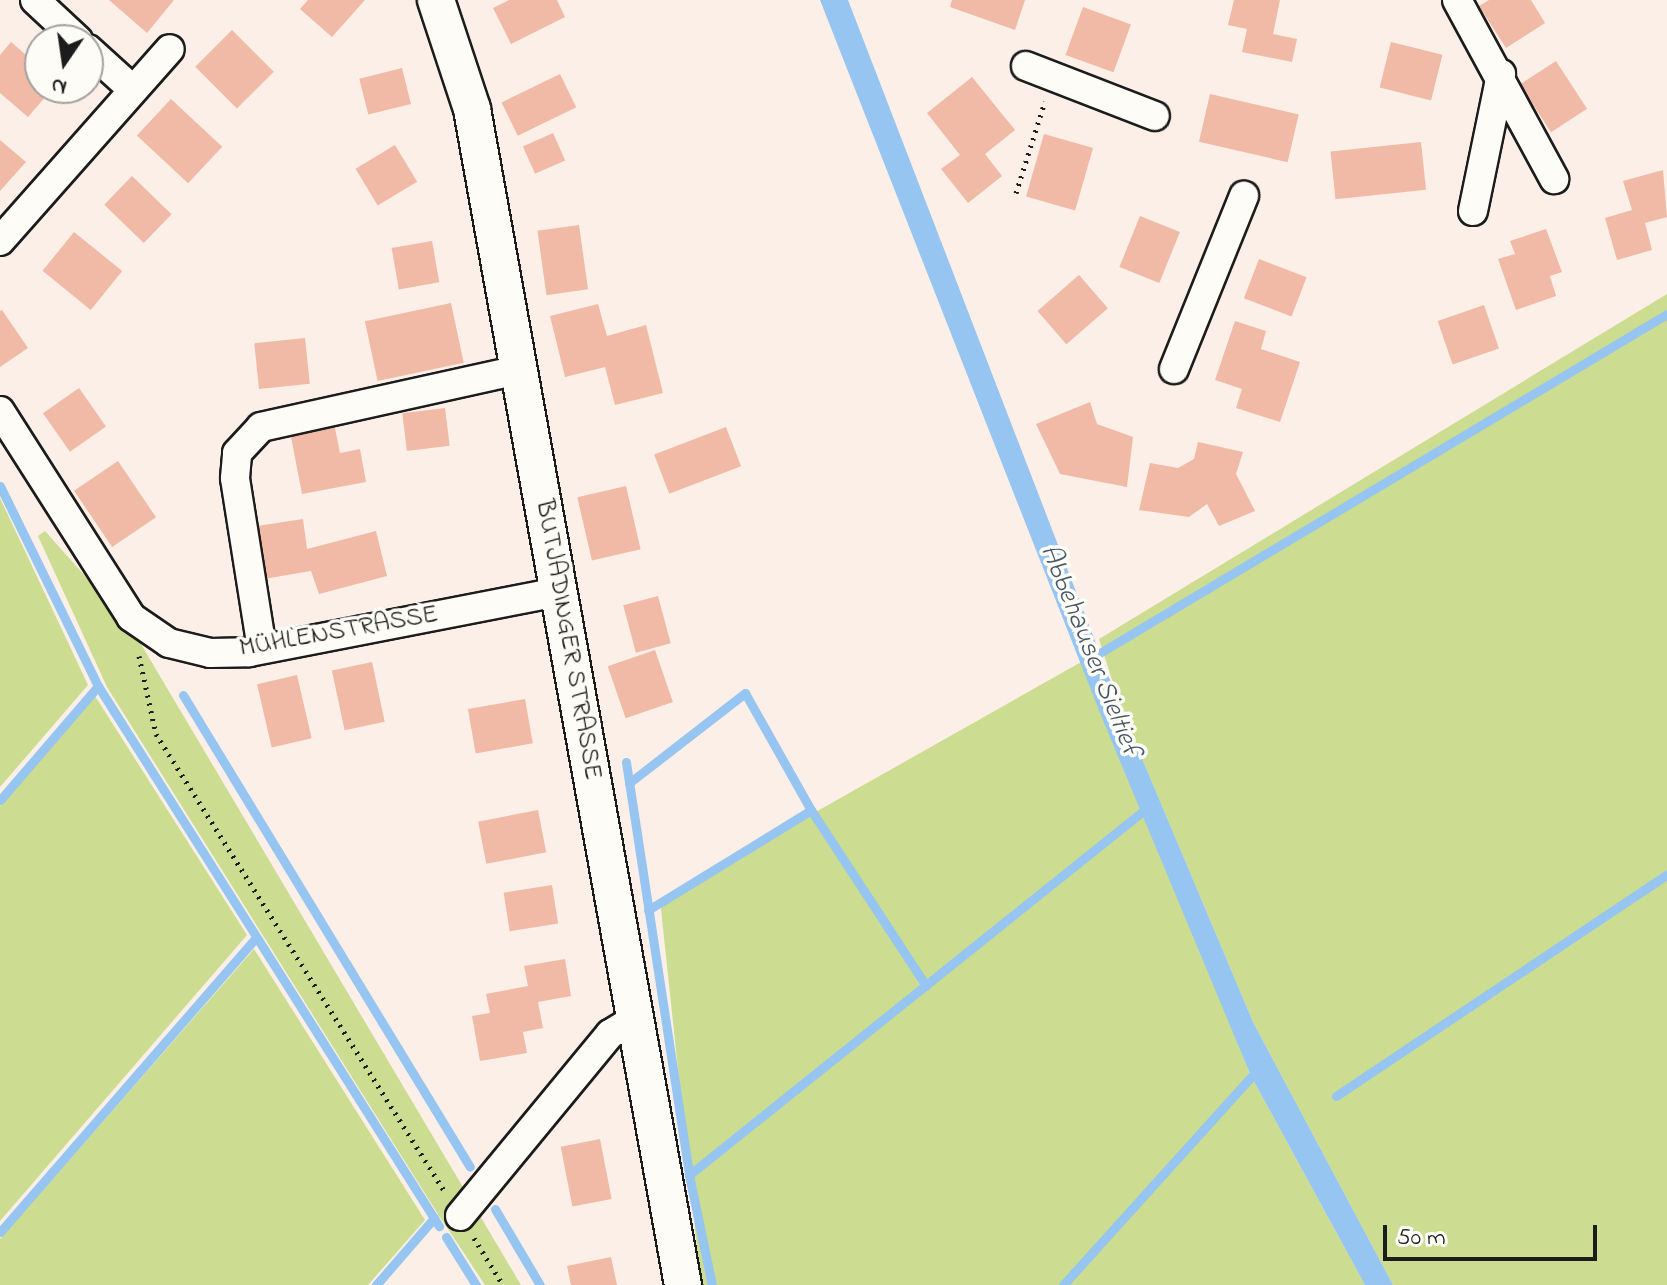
<!DOCTYPE html>
<html>
<head>
<meta charset="utf-8">
<style>
	body { margin:0 }
	#map { position:relative; width:1667px; height:1285px; overflow:hidden; background:#fbefe7; font-family:"Indie Flower",sans-serif }
	div>[style] { position:absolute }
	.green>* { inset:0; background:#ccdc90 }
	.water>* { inset:0; background:#95c5f0 }
	.stream>* { height:9px; margin:-4.5px; padding:0 4.5px; transform-origin:4.5px; border-radius:4.5px; background:#95c5f0 }
	.building>* { inset:0; background:#f1baa6; transform-origin:0 0 }
	.path>* { height:5px; margin-top:-2.5px; transform-origin:0; background:repeating-linear-gradient(90deg,#1c1c1c 0 2px,transparent 0 8px) }
	.roads { filter:drop-shadow(2px 0 #1c1c1c) drop-shadow(-2px 0 #1c1c1c) drop-shadow(0 2px #1c1c1c) drop-shadow(0 -2px #1c1c1c) }
	.minor>* { height:28px; margin:-14px; padding:0 14px; transform-origin:14px; border-radius:14px; background:#fdfcf7 }
	.major>* { height:36px; margin:-18px; padding:0 18px; transform-origin:18px; border-radius:18px; background:#fdfcf7 }
	span { translate:-50% -50%; white-space:nowrap; text-align:center; line-height:1.15; -webkit-text-stroke:7px #fdfcf7; paint-order:stroke }
	.street-label { font-size:26px; color:#1c1c1c }
	.water-label { font-size:28px; color:#465766; font-style:italic }
	.north { position:absolute; left:24px; top:24px; width:80px; height:80px; box-sizing:border-box; background:#fdfcf7; border:2px solid #a3a29f; border-radius:50%; rotate:193deg; font-size:22px; font-weight:700; line-height:32px; text-align:center; color:#1c1c1c }
	.north::after { content:''; display:block; margin:auto; width:28px; height:36px; background:#1c1c1c; clip-path:polygon(50% 0,100% 100%,50% 72%,0 100%) }
	.scale { position:absolute; left:1383px; top:1225px; width:214px; height:36px; box-sizing:border-box; border:4px solid #1c1c1c; border-top:0; padding-left:10px; font-size:24px; line-height:28px; white-space:nowrap; color:#1c1c1c; -webkit-text-stroke:6px #fdfcf7; paint-order:stroke }
</style>
</head>
<body>
<div id="map">
	<div class="green">
		<div style="clip-path:polygon(1667px 294px,1667px 1285px,1393px 1285px,1253px 1022px,1122px 711px,1099px 639px)"></div>
		<div style="clip-path:polygon(0 498px,88px 685px,0 787px)"></div>
		<div style="clip-path:polygon(45px 531px,132px 629px,521px 1285px,485px 1285px,436px 1211px,107px 687px,38px 536px)"></div>
		<div style="clip-path:polygon(1083px 661px,1251px 1076px,1365px 1285px,701px 1285px,660px 900px)"></div>
		<div style="clip-path:polygon(95px 696px,247px 935px,0 1221px,0 806px)"></div>
		<div style="clip-path:polygon(254px 949px,425px 1220px,368px 1285px,0 1285px,0 1239px)"></div>
	</div>
	<div class="water">
		<div style="clip-path:polygon(820px 0,848px 0,1122px 711px,1253px 1022px,1393px 1285px,1365px 1285px,1251px 1076px,1102px 718px)"></div>
	</div>
	<div class="stream">
		<div style="left:0;top:486px;width:223px;rotate:63.9deg"></div>
		<div style="left:98px;top:686px;width:639px;rotate:57.73deg"></div>
		<div style="left:1093px;top:657px;width:669px;rotate:-30.86deg"></div>
		<div style="left:183px;top:695px;width:552px;rotate:58.7deg"></div>
		<div style="left:626px;top:762px;width:418px;rotate:81.3deg"></div>
		<div style="left:689px;top:1175px;width:112px;rotate:78.2deg"></div>
		<div style="left:629px;top:783px;width:147px;rotate:-37.8deg"></div>
		<div style="left:745px;top:693px;width:134px;rotate:60.6deg"></div>
		<div style="left:811px;top:810px;width:210px;rotate:56.8deg"></div>
		<div style="left:0;top:800px;width:150px;rotate:-49.3deg"></div>
		<div style="left:648px;top:910px;width:191px;rotate:-31.5deg"></div>
		<div style="left:1336px;top:1096px;width:399px;rotate:-33.8deg"></div>
		<div style="left:689px;top:1175px;width:588px;rotate:-38.72deg"></div>
		<div style="left:495px;top:1209px;width:88px;rotate:59.4deg"></div>
		<div style="left:0;top:1232px;width:388px;rotate:-49deg"></div>
		<div style="left:446px;top:1237px;width:57px;rotate:58deg"></div>
		<div style="left:376px;top:1285px;width:89px;rotate:-49.1deg"></div>
		<div style="left:1063px;top:1285px;width:292px;rotate:-47.9deg"></div>
	</div>
	<div class="building">
		<div style="clip-path:polygon(109px 0,174px 0,147px 33px)"></div>
		<div style="clip-path:polygon(308px 0,365px 0,332px 37px,300px 9px)"></div>
		<div style="clip-path:polygon(509px 0,557px 0,565px 17px,511px 44px,493px 8px)"></div>
		<div style="clip-path:polygon(952px 0,1025px 0,1015px 30px,950px 7px)"></div>
		<div style="clip-path:polygon(1234px 0,1280px 0,1273px 34px,1297px 39px,1292px 62px,1242px 52px,1247px 29px,1228px 25px)"></div>
		<div style="clip-path:polygon(1489px 0,1531px 0,1545px 23px,1506px 48px,1479px 6px)"></div>
		<div style="left:1083px;top:7px;width:51px;height:51px;rotate:20deg"></div>
		<div style="left:232px;top:30px;width:59px;height:52px;rotate:45deg"></div>
		<div style="clip-path:polygon(11px 42px,40px 67px,40px 88px,53px 88px,28px 117px,0 93px,0 55px)"></div>
		<div style="left:1391px;top:42px;width:53px;height:47px;rotate:14deg"></div>
		<div style="left:1556px;top:61px;width:57px;height:43px;rotate:57deg"></div>
		<div style="left:402px;top:68px;width:37px;height:44px;rotate:76deg"></div>
		<div style="left:560px;top:74px;width:37px;height:65px;rotate:64deg"></div>
		<div style="clip-path:polygon(972px 77px,1015px 130px,985px 154px,1002px 176px,968px 203px,941px 169px,960px 155px,927px 113px)"></div>
		<div style="left:1210px;top:94px;width:91px;height:49px;rotate:13deg"></div>
		<div style="left:171px;top:99px;width:70px;height:50px;rotate:43deg"></div>
		<div style="left:553px;top:133px;width:30px;height:33px;rotate:66deg"></div>
		<div style="left:1044px;top:134px;width:51px;height:65px;rotate:16deg"></div>
		<div style="clip-path:polygon(0 140px,26px 162px,0 191px)"></div>
		<div style="left:1421px;top:142px;width:48px;height:91px;rotate:84deg"></div>
		<div style="left:395px;top:145px;width:43px;height:46px;rotate:59deg"></div>
		<div style="clip-path:polygon(1663px 170px,1667px 217px,1645px 223px,1652px 250px,1617px 260px,1605px 218px,1632px 210px,1623px 181px)"></div>
		<div style="left:132px;top:176px;width:55px;height:40px;rotate:44deg"></div>
		<div style="left:1140px;top:216px;width:43px;height:55px;rotate:22deg"></div>
		<div style="left:579px;top:225px;width:65px;height:42px;rotate:82deg"></div>
		<div style="clip-path:polygon(1546px 229px,1562px 272px,1550px 276px,1556px 296px,1516px 310px,1498px 259px,1515px 254px,1510px 241px)"></div>
		<div style="left:74px;top:232px;width:62px;height:50px;rotate:39deg"></div>
		<div style="left:432px;top:241px;width:42px;height:41px;rotate:80deg"></div>
		<div style="left:1259px;top:259px;width:51px;height:42px;rotate:21deg"></div>
		<div style="left:1079px;top:275px;width:44px;height:55px;rotate:49deg"></div>
		<div style="left:451px;top:303px;width:61px;height:88px;rotate:78deg"></div>
		<div style="clip-path:polygon(598px 304px,607px 336px,646px 325px,663px 393px,615px 405px,605px 367px,565px 377px,550px 316px)"></div>
		<div style="left:1484px;top:305px;width:46px;height:49px;rotate:71deg"></div>
		<div style="clip-path:polygon(2px 310px,28px 348px,0 367px,0 311px)"></div>
		<div style="clip-path:polygon(1235px 321px,1266px 331px,1261px 349px,1300px 362px,1280px 422px,1236px 408px,1242px 389px,1215px 380px)"></div>
		<div style="left:305px;top:338px;width:46px;height:51px;rotate:84deg"></div>
		<div style="left:79px;top:388px;width:47px;height:44px;rotate:55deg"></div>
		<div style="clip-path:polygon(1090px 402px,1097px 424px,1133px 437px,1127px 487px,1060px 474px,1036px 424px)"></div>
		<div style="left:445px;top:408px;width:38px;height:43px;rotate:83deg"></div>
		<div style="clip-path:polygon(333px 418px,340px 453px,360px 449px,366px 482px,302px 494px,289px 426px)"></div>
		<div style="left:726px;top:427px;width:42px;height:77px;rotate:69deg"></div>
		<div style="clip-path:polygon(1198px 442px,1243px 452px,1236px 474px,1255px 511px,1219px 526px,1207px 504px,1189px 517px,1139px 510px,1150px 463px,1178px 468px,1194px 459px)"></div>
		<div style="left:118px;top:461px;width:68px;height:53px;rotate:56deg"></div>
		<div style="left:626px;top:486px;width:65px;height:50px;rotate:77deg"></div>
		<div style="clip-path:polygon(303px 519px,307px 549px,376px 531px,387px 576px,319px 594px,311px 571px,258px 580px,250px 527px)"></div>
		<div style="left:658px;top:596px;width:49px;height:36px;rotate:75deg"></div>
		<div style="left:655px;top:650px;width:55px;height:50px;rotate:71deg"></div>
		<div style="left:372px;top:662px;width:61px;height:41px;rotate:78deg"></div>
		<div style="left:297px;top:675px;width:65px;height:41px;rotate:77deg"></div>
		<div style="left:525px;top:699px;width:45px;height:58px;rotate:80deg"></div>
		<div style="left:538px;top:810px;width:43px;height:61px;rotate:79deg"></div>
		<div style="left:552px;top:885px;width:39px;height:49px;rotate:81deg"></div>
		<div style="clip-path:polygon(565px 959px,571px 996px,538px 1002px,543px 1028px,523px 1032px,527px 1053px,480px 1061px,472px 1016px,490px 1013px,486px 994px,528px 986px,524px 966px)"></div>
		<div style="left:600px;top:1139px;width:61px;height:40px;rotate:79deg"></div>
		<div style="clip-path:polygon(611px 1257px,617px 1285px,571px 1285px,567px 1266px)"></div>
	</div>
	<div class="path">
		<div style="left:1016px;top:193px;width:96px;rotate:-72.5deg"></div>
		<div style="left:139px;top:656px;width:80px;rotate:77.7deg"></div>
		<div style="left:156px;top:734px;width:542px;rotate:57.75deg"></div>
		<div style="left:474px;top:1238px;width:55px;rotate:58.3deg"></div>
	</div>
	<div class="roads">
		<div class="minor">
			<div style="left:35px;top:0;width:59px;rotate:42.9deg"></div>
			<div style="left:1457px;top:0;width:204px;rotate:61.5deg"></div>
			<div style="left:88px;top:49px;width:59px;rotate:42.3deg"></div>
			<div style="left:1026px;top:66px;width:138px;rotate:21.2deg"></div>
			<div style="left:1473px;top:211px;width:140px;rotate:-78.4deg"></div>
			<div style="left:0;top:241px;width:256px;rotate:-48.5deg"></div>
			<div style="left:1174px;top:369px;width:187px;rotate:-68deg"></div>
			<div style="left:0;top:411px;width:244px;rotate:57.5deg"></div>
			<div style="left:131px;top:617px;width:46px;rotate:34.4deg"></div>
			<div style="left:169px;top:643px;width:42px;rotate:13.7deg"></div>
			<div style="left:210px;top:653px;width:39px;rotate:-1deg"></div>
			<div style="left:249px;top:652px;width:315px;rotate:-11deg"></div>
			<div style="left:262px;top:649px;width:173px;rotate:-99deg"></div>
			<div style="left:235px;top:478px;width:25px;rotate:-85deg"></div>
			<div style="left:237px;top:453px;width:35px;rotate:-47deg"></div>
			<div style="left:261px;top:427px;width:263px;rotate:-12.5deg"></div>
			<div style="left:460px;top:1216px;width:236px;rotate:-50.5deg"></div>
			<div style="left:610px;top:1034px;width:31px;rotate:-31deg"></div>
		</div>
		<div class="major">
			<div style="left:436px;top:0;width:115px;rotate:71.7deg"></div>
			<div style="left:472px;top:109px;width:1195px;rotate:79.83deg"></div>
		</div>
	</div>
	<div class="street-label">
		<span style="left:339px;top:633px;rotate:-10deg">MÜHLENSTRASSE</span>
		<span style="left:567px;top:640px;rotate:80deg">BUTJADINGER STRASSE</span>
	</div>
	<div class="water-label">
		<span style="left:1089px;top:651px;rotate:68deg">Abbehauser Sieltief</span>
	</div>
	<div class="north">N</div>
	<div class="scale">50 m</div>
</div>
</body>
</html>
